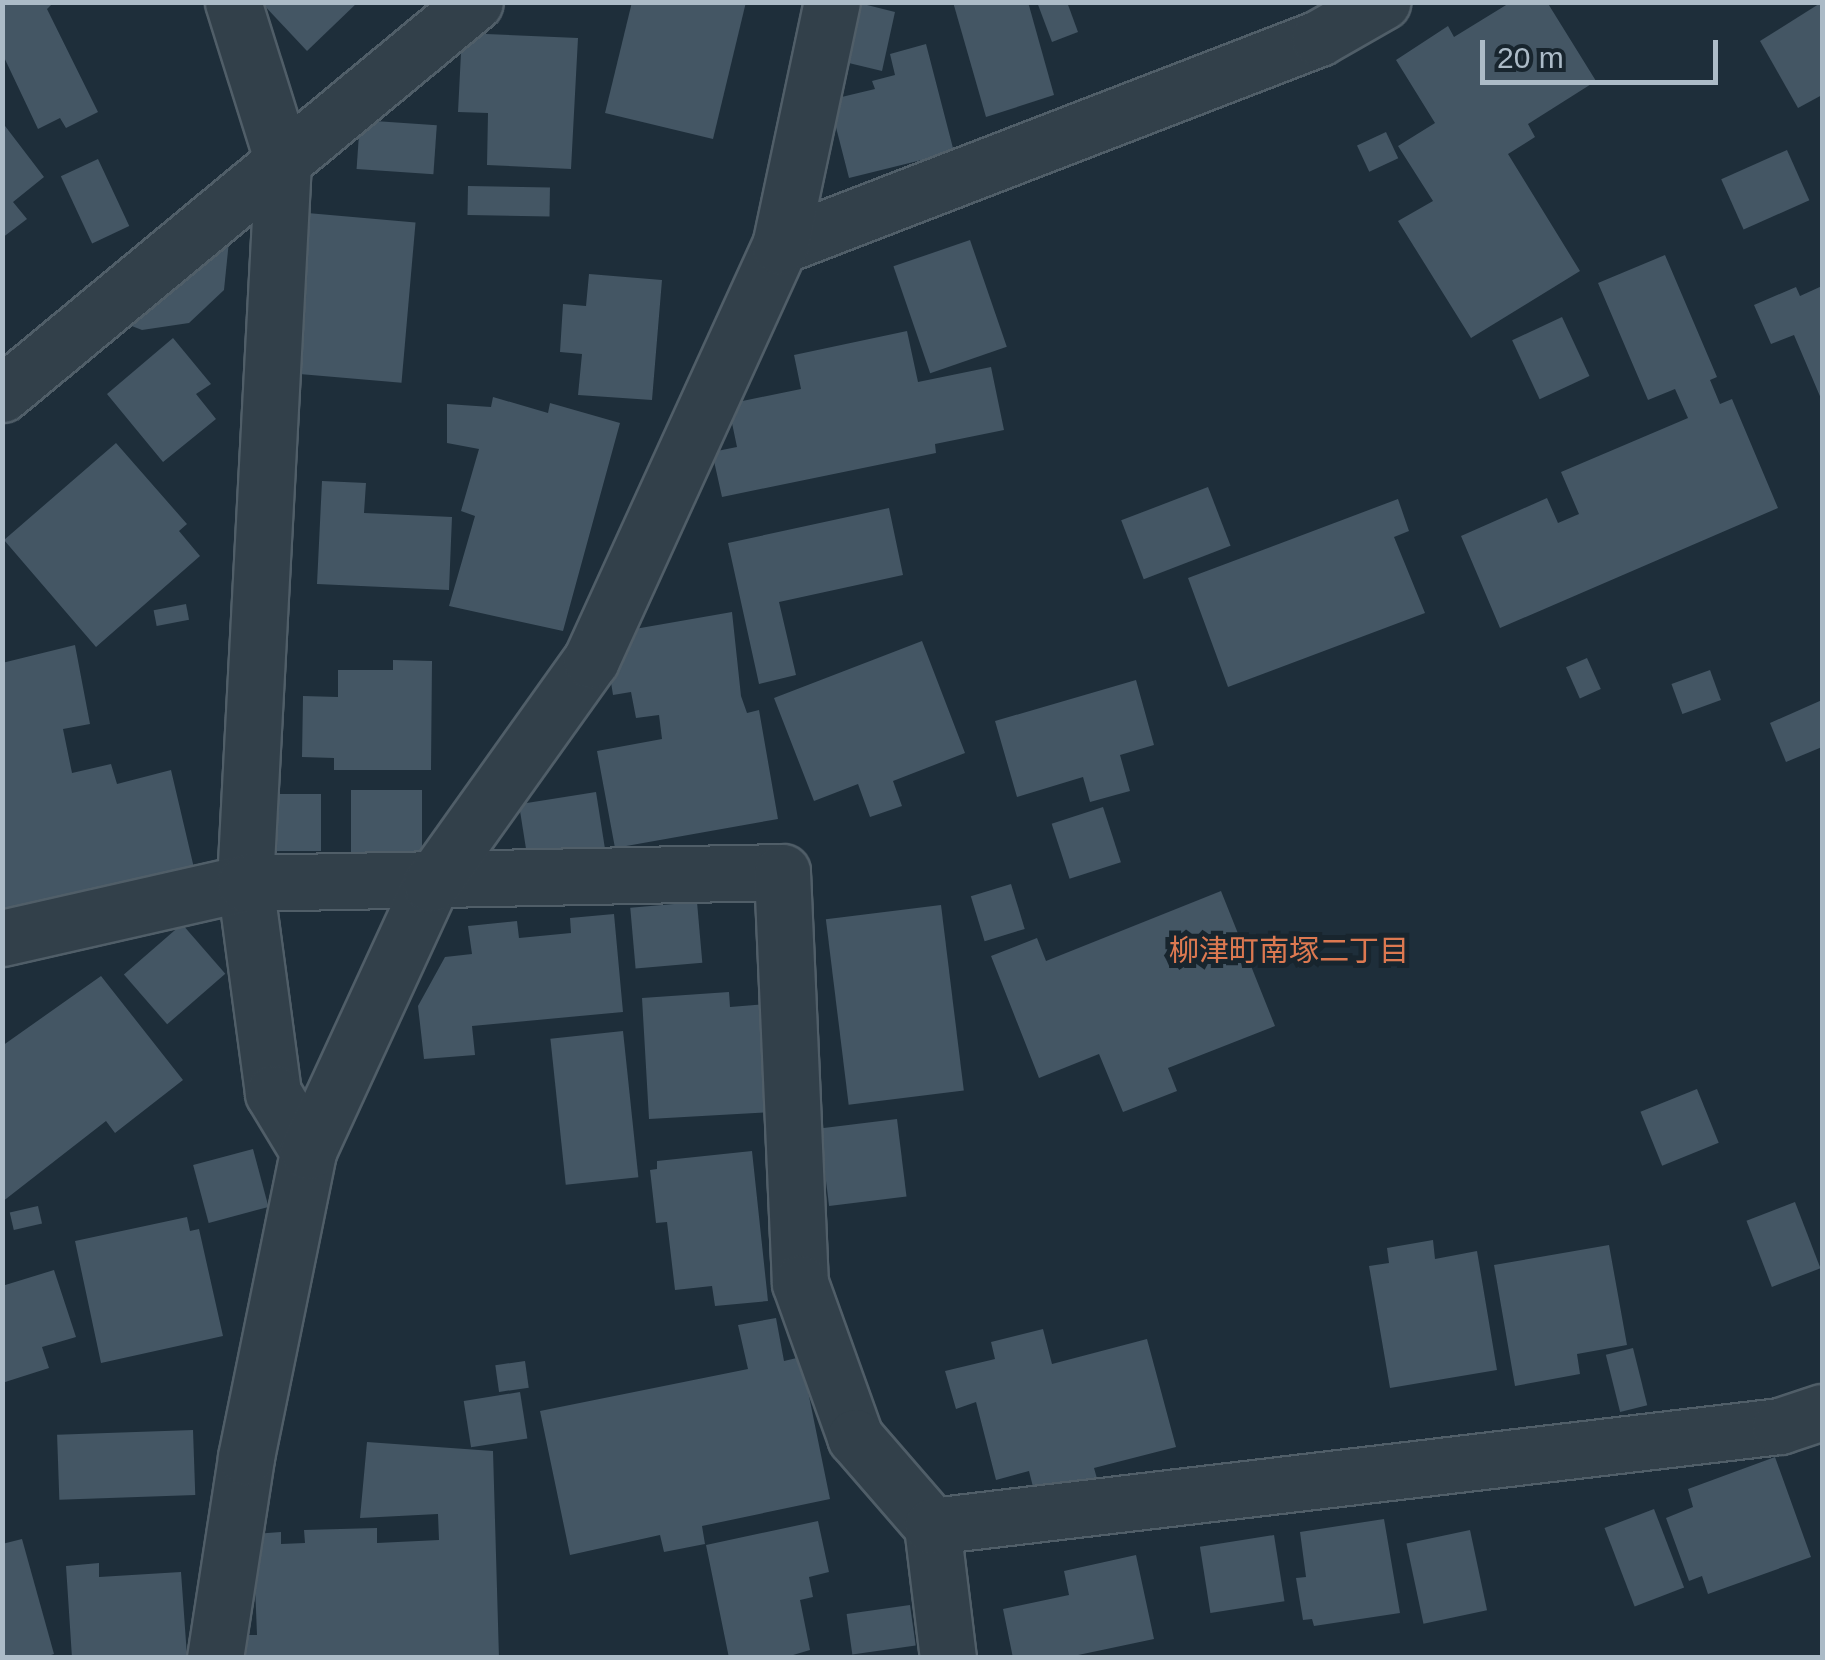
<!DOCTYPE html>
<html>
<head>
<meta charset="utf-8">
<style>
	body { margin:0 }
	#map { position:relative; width:1825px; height:1660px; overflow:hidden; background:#1e2e3a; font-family:Arial,"Noto Sans JP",sans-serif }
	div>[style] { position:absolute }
	.building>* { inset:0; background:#445664; transform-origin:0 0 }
	.roads { filter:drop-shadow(2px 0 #505e68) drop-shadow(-2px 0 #505e68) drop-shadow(0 2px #505e68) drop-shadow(0 -2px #505e68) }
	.minor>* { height:55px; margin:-27.5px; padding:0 27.5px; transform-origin:27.5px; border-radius:27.5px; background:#32404a }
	span { translate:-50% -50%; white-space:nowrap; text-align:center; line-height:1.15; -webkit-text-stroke:10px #18252e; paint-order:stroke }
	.neighbourhood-label { font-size:30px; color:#dd7951 }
	.frame { position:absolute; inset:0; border:5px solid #acbbc7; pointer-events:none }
	.scale { position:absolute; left:1480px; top:40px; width:238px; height:45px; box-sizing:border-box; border:5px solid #acbbc7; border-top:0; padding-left:12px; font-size:30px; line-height:35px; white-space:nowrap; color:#acbbc7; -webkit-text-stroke:8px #18252e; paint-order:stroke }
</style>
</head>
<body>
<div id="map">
	<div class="building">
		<div style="clip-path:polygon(2px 2px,54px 2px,47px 9px,98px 112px,66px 128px,60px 118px,38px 129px,2px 53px)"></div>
		<div style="clip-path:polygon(261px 2px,358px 2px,307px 51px)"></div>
		<div style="clip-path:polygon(632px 2px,746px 2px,713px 139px,605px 113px)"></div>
		<div style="clip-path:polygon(855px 2px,895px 12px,882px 71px,828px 58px)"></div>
		<div style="clip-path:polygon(953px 2px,1028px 2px,1054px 95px,986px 117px)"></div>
		<div style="clip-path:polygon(1037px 2px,1067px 2px,1078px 32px,1052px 42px)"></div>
		<div style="clip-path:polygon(1511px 2px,1547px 2px,1596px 81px,1528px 124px,1535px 137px,1508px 154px,1580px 271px,1471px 338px,1398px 221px,1433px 201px,1398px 146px,1435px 123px,1396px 60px,1448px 26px,1454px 37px)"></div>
		<div style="clip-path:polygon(1822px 2px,1822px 95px,1798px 108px,1760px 41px)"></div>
		<div style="clip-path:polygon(462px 33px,578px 38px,571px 169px,487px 165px,488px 113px,458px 112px)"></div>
		<div style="clip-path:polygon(926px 44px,954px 152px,849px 178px,829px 100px,875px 89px,872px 81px,895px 75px,890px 54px)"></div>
		<div style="left:360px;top:120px;width:77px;height:49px;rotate:4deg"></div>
		<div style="clip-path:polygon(2px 122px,44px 177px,13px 202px,27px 219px,2px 238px)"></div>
		<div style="left:1386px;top:132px;width:29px;height:32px;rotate:65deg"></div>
		<div style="left:1787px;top:150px;width:55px;height:72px;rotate:66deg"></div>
		<div style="left:98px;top:159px;width:74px;height:41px;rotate:65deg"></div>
		<div style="left:468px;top:186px;width:82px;height:29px;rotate:1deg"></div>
		<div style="left:296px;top:212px;width:120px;height:161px;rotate:5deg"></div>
		<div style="clip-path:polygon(230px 231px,224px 290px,189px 323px,142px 330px,124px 323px)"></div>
		<div style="left:970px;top:240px;width:113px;height:81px;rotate:71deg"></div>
		<div style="clip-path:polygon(1665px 255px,1717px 377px,1710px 380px,1720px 404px,1732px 399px,1778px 508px,1500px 628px,1461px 536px,1547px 498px,1558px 523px,1579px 514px,1561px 472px,1688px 418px,1675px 389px,1648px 400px,1598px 283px)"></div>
		<div style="clip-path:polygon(589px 274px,662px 280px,652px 400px,578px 395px,582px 354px,560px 352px,563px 304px,586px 306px)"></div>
		<div style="clip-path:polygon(1822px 286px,1822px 401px,1794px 335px,1771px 344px,1754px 305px,1796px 287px,1800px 296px)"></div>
		<div style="left:1562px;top:317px;width:65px;height:55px;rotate:65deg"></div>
		<div style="clip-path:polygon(907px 331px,918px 382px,991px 367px,1004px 430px,935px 444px,936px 453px,722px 497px,712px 452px,737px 447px,728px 404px,801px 389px,794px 355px)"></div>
		<div style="clip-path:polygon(173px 338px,211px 384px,196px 394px,216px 419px,163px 462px,107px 394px)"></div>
		<div style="clip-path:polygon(493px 397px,548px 413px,550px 403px,620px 423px,563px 631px,449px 606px,475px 516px,461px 511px,479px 449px,447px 443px,447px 404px,491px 407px)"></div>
		<div style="clip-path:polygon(116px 443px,187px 524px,179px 531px,200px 556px,96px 647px,4px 540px)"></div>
		<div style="clip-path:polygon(322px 481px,366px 483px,364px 513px,452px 517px,449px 590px,317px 584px)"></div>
		<div style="left:1208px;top:487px;width:63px;height:93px;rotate:69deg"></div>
		<div style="clip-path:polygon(1398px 499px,1409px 531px,1394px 537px,1425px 613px,1228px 687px,1188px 578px)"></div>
		<div style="clip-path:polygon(889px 508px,903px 575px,779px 602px,796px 675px,759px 684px,728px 543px)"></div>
		<div style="left:186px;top:604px;width:16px;height:33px;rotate:79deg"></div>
		<div style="clip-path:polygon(732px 612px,741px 696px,747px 713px,759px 710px,778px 819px,615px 848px,597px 751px,662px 739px,659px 715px,636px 718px,631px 692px,613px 695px,606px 650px,629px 630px)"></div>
		<div style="clip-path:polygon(922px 641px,965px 753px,893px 781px,902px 806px,870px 817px,858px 784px,814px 801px,774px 698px)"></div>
		<div style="clip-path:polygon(75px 645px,90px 724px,63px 729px,72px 773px,111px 764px,117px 784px,171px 770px,194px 868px,2px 918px,2px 663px)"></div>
		<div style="left:1587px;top:658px;width:34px;height:23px;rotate:66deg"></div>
		<div style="clip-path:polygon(393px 660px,432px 661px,431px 770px,334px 770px,334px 758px,302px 757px,303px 696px,338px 697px,338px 670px,393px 670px)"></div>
		<div style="left:1710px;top:670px;width:32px;height:41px;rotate:70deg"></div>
		<div style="clip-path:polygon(1136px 680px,1154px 745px,1120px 755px,1130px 791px,1090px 802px,1083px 777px,1017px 797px,995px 721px)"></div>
		<div style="clip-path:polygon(1822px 700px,1822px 747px,1786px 762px,1770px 723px)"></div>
		<div style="left:351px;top:790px;width:71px;height:63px"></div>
		<div style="left:596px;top:792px;width:58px;height:78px;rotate:81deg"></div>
		<div style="left:321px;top:794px;width:57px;height:66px;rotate:90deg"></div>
		<div style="left:1103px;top:807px;width:58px;height:54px;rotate:72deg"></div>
		<div style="left:1011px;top:884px;width:47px;height:42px;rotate:73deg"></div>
		<div style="clip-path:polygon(1221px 891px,1275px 1026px,1168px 1068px,1177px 1091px,1123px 1112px,1099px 1054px,1039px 1078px,991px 956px,1037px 938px,1046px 961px)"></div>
		<div style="left:697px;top:902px;width:61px;height:67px;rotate:85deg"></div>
		<div style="left:941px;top:905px;width:187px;height:116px;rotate:83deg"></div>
		<div style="clip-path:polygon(614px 914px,623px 1012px,472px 1026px,475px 1055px,424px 1059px,418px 1006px,445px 957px,472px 954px,468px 926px,517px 921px,519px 938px,571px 933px,570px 918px)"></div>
		<div style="left:182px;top:924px;width:66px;height:77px;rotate:49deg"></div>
		<div style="clip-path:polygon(101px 976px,183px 1080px,115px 1133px,106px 1121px,2px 1202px,2px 1046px)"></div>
		<div style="clip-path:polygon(729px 992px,730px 1007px,766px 1004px,773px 1112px,649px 1119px,642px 998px)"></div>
		<div style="left:623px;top:1031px;width:147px;height:73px;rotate:84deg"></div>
		<div style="left:1697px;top:1089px;width:58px;height:61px;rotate:68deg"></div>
		<div style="left:897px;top:1119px;width:78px;height:78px;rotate:83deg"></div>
		<div style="left:253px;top:1149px;width:60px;height:62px;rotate:75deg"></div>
		<div style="clip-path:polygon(752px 1151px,768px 1301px,715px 1306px,712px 1286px,675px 1290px,667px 1222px,656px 1223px,650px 1170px,657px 1169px,657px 1161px)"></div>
		<div style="left:1795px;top:1202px;width:71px;height:52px;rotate:69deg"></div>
		<div style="left:38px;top:1206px;width:18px;height:29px;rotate:77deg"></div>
		<div style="clip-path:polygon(187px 1217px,190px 1231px,199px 1229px,223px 1336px,101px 1363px,75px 1241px)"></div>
		<div style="clip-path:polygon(1433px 1240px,1435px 1259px,1477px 1251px,1497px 1370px,1390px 1388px,1369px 1266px,1389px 1263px,1387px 1248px)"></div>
		<div style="clip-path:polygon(1609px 1245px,1627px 1345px,1577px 1354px,1580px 1374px,1515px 1386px,1494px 1265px)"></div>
		<div style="clip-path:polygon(54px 1270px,76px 1337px,42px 1347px,49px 1368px,2px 1383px,2px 1286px)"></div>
		<div style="clip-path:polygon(776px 1318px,784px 1361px,801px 1357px,830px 1499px,702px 1526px,705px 1544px,664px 1552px,660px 1535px,570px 1555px,540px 1411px,748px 1369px,738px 1325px)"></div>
		<div style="clip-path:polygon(1043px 1329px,1052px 1364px,1147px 1339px,1176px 1447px,1094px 1468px,1098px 1482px,1036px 1499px,1029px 1471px,996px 1480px,976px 1402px,956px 1409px,945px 1371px,995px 1359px,991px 1342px)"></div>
		<div style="left:1633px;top:1348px;width:59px;height:28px;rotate:76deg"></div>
		<div style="left:525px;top:1361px;width:27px;height:30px;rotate:82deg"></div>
		<div style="left:520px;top:1392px;width:47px;height:57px;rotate:81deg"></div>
		<div style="left:193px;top:1430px;width:65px;height:136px;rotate:88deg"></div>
		<div style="clip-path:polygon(367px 1442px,493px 1451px,499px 1658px,242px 1658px,241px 1635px,257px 1635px,253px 1534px,281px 1532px,281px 1544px,305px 1543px,304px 1530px,377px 1528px,377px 1543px,439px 1540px,438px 1514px,360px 1518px)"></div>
		<div style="clip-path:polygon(1775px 1457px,1811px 1557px,1708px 1594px,1702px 1576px,1689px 1581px,1666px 1518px,1693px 1507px,1688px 1489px)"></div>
		<div style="left:1654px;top:1509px;width:84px;height:53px;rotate:69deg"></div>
		<div style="clip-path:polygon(1384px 1519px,1400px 1613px,1314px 1626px,1312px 1619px,1303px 1620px,1296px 1578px,1306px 1577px,1300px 1532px)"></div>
		<div style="clip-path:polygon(818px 1521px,829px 1572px,809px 1577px,813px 1597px,800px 1600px,810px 1650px,783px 1658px,729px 1658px,706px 1545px)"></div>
		<div style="left:1470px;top:1530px;width:82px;height:65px;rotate:78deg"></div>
		<div style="left:1274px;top:1535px;width:67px;height:75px;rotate:81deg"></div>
		<div style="clip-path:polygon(22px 1539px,54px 1654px,42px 1658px,2px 1658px,2px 1544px)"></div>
		<div style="clip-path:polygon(1136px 1555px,1154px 1639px,1064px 1658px,1013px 1658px,1003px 1609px,1069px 1595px,1064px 1571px)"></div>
		<div style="clip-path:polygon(99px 1563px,99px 1577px,181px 1572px,187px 1656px,72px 1658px,66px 1566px)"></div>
		<div style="left:910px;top:1605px;width:41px;height:64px;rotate:82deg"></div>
	</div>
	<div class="roads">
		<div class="minor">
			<div style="left:233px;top:2px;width:168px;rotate:72.6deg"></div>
			<div style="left:283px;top:162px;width:722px;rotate:93.02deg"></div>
			<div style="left:245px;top:883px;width:212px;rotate:82.4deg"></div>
			<div style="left:273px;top:1093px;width:68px;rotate:58.9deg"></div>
			<div style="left:780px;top:246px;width:578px;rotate:-21.1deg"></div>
			<div style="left:1319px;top:38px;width:73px;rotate:-29.7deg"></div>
			<div style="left:2px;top:394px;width:614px;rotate:-39.65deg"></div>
			<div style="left:2px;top:938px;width:249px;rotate:-12.8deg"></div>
			<div style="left:245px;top:883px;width:537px;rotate:-1.17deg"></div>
			<div style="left:782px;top:872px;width:411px;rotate:87.5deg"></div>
			<div style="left:800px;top:1283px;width:164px;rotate:70.3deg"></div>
			<div style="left:855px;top:1437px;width:118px;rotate:49.1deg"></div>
			<div style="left:932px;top:1526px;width:133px;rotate:83.1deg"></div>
			<div style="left:932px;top:1526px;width:854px;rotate:-6.73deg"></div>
			<div style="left:1780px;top:1426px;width:44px;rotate:-18.4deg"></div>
			<div style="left:215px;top:1658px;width:203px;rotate:-81.2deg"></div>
			<div style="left:246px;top:1457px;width:312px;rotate:-78.5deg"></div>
			<div style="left:308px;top:1151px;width:294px;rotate:-65.3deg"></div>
			<div style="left:431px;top:884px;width:275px;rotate:-54.5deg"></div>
			<div style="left:591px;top:660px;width:455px;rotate:-65.5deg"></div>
			<div style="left:780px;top:246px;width:249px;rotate:-78deg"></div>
		</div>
	</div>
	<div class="neighbourhood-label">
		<span style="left:1289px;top:951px">柳津町南塚二丁目</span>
	</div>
	<div class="frame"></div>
	<div class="scale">20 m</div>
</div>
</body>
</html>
